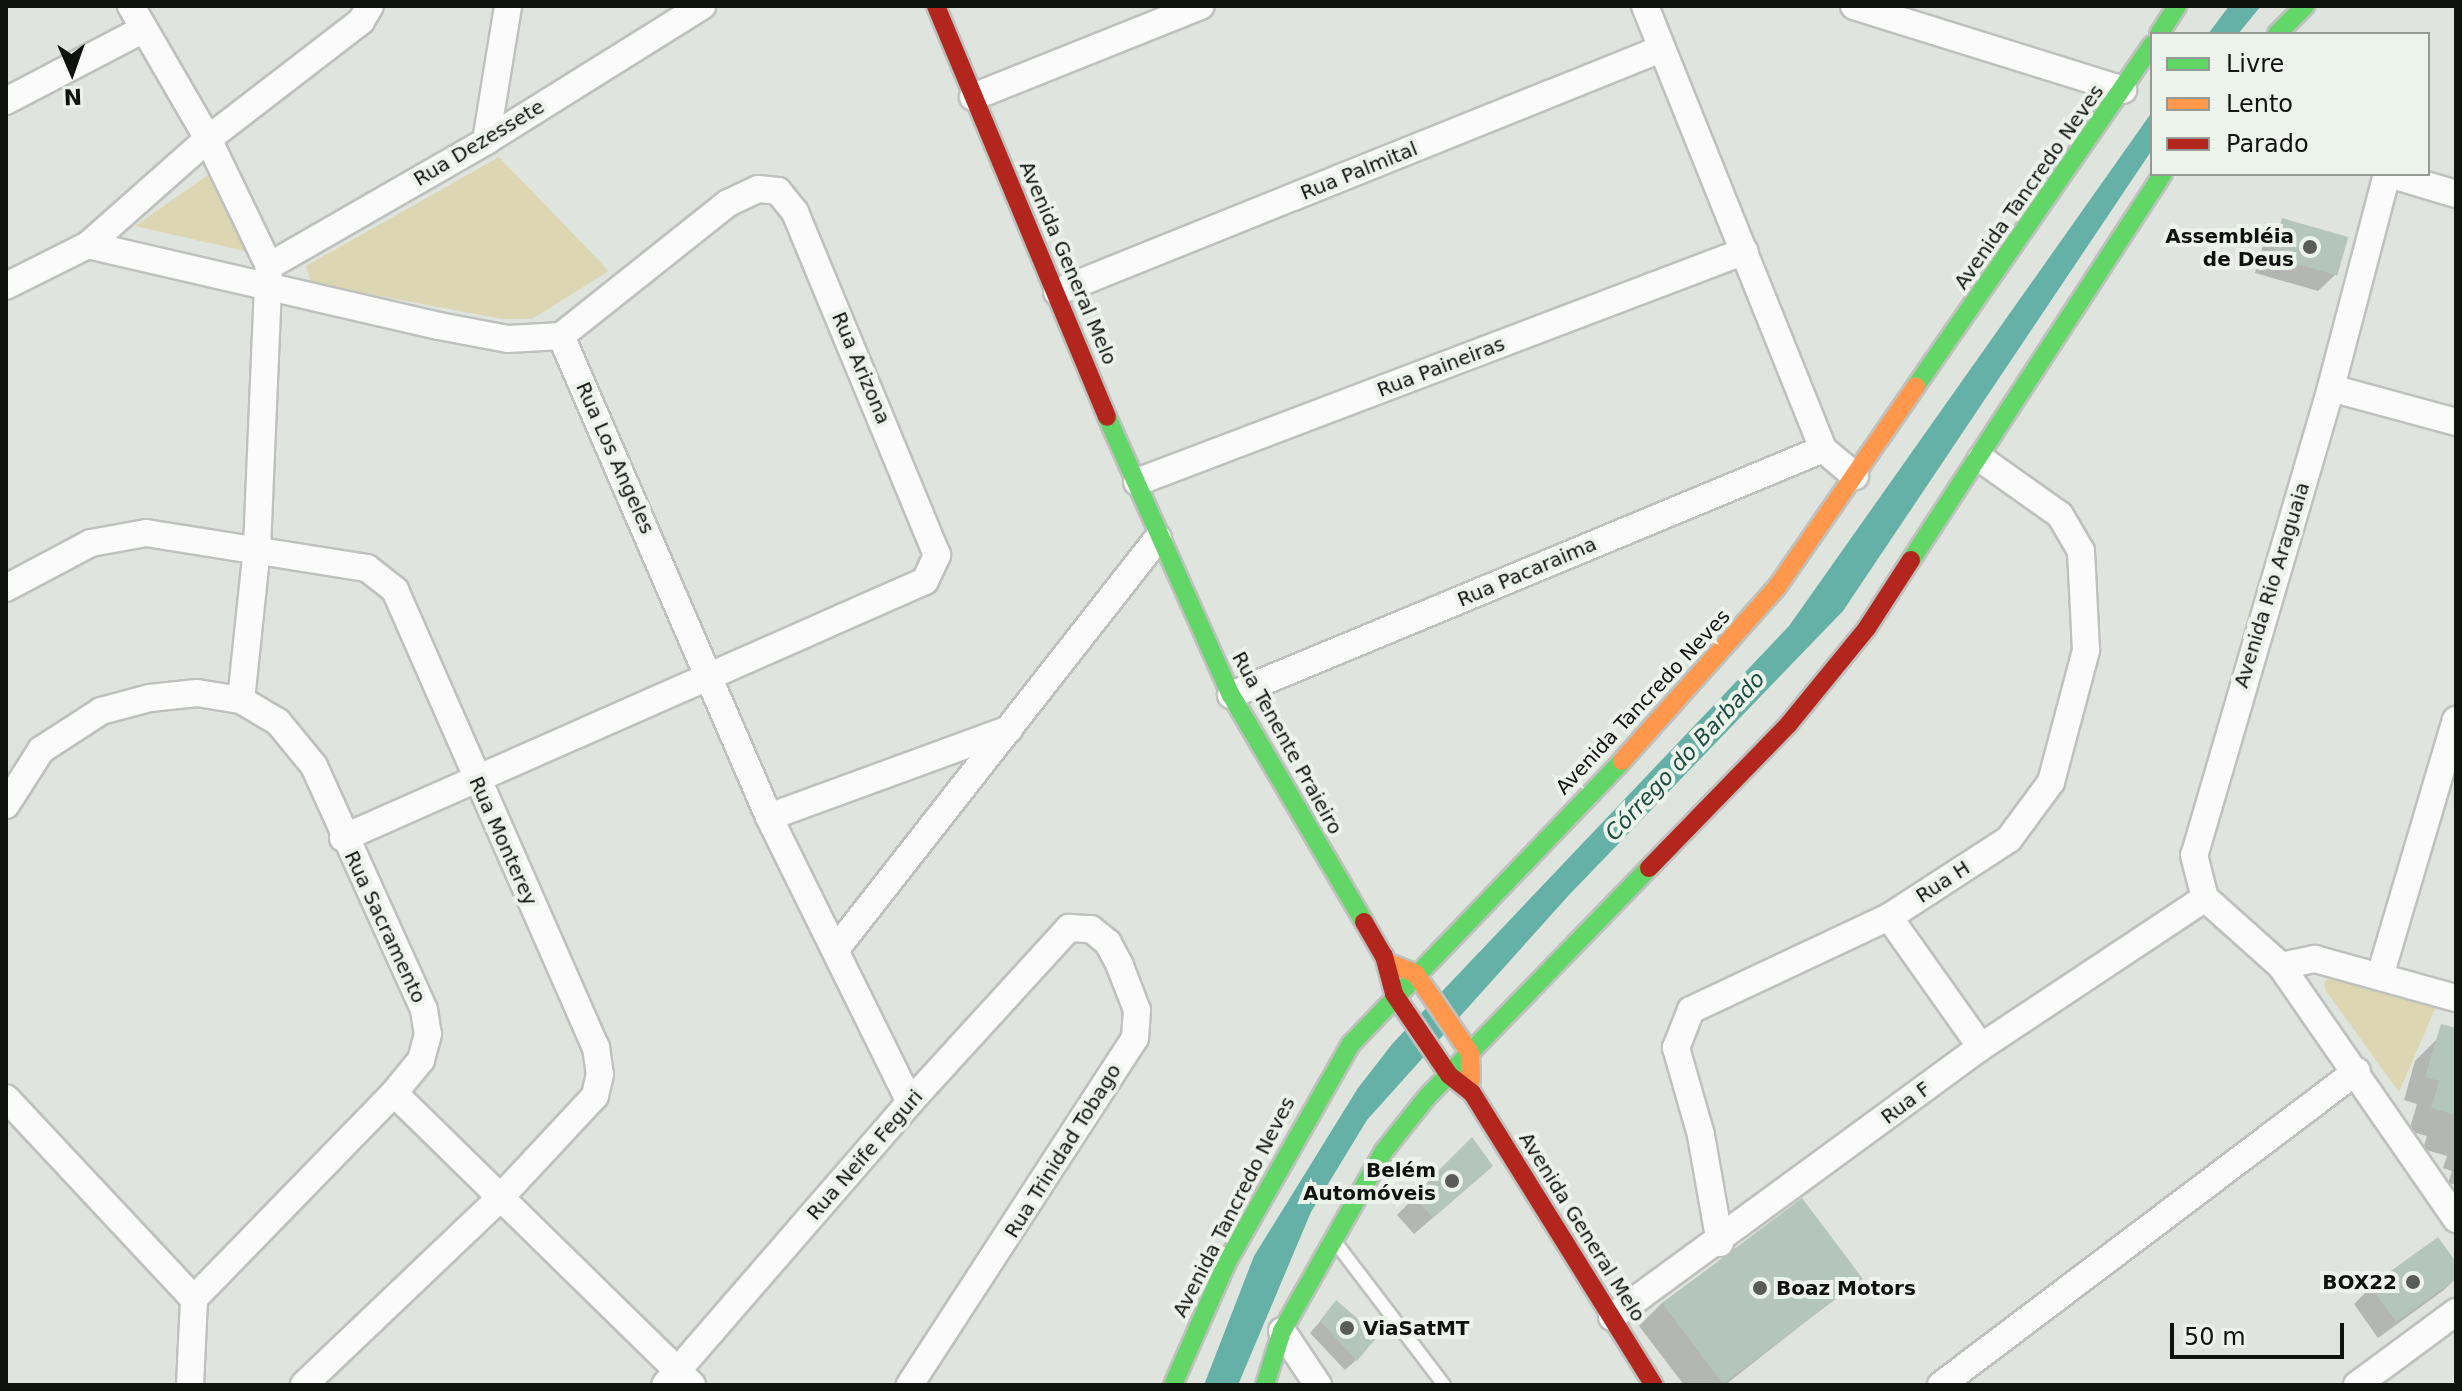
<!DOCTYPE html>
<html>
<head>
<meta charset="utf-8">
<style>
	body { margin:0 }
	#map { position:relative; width:2462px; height:1391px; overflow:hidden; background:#e0e4df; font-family:"DejaVu Sans",sans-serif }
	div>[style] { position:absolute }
	.green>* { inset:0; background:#dcd7b2 }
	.water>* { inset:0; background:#66b1a7 }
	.shadow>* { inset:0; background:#0003 }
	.building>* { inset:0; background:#b4c5bc; transform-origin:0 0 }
	.roads { filter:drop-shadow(2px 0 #bec1bd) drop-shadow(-2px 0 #bec1bd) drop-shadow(0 2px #bec1bd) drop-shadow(0 -2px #bec1bd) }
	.lane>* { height:12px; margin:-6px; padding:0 6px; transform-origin:6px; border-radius:6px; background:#fafbfa }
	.street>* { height:26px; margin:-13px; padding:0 13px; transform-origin:13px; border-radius:13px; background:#fafbfa }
	.fast>* { height:18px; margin:-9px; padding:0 9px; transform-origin:9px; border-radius:9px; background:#63d668 }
	.slow>* { height:18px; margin:-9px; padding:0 9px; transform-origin:9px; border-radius:9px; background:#ff974d }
	.jam>* { height:18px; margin:-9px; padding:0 9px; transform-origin:9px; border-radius:9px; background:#b3261e }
	.dots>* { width:22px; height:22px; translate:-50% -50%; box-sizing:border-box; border:4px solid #ecf3eb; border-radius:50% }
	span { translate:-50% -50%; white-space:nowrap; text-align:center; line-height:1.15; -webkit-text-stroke:8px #ecf3eb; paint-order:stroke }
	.street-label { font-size:20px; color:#101210 }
	.poi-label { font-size:20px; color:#101210; font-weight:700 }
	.right { translate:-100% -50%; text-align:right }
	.left { translate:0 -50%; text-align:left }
	.water-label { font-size:22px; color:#1c4a44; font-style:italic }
	.frame { position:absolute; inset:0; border:8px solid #101210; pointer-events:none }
	.legend { position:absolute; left:2150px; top:32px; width:280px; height:144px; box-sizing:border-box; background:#ecf3eb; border:2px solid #949993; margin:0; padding:10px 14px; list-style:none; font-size:24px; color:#101210 }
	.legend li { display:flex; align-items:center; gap:16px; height:40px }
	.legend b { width:40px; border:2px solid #949993 }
	.north { position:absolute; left:32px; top:32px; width:80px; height:80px; -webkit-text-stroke:6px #ecf3eb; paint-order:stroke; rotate:178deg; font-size:22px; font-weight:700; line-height:32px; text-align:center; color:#101210 }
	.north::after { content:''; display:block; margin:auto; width:28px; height:36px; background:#101210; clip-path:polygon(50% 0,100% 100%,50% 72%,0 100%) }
	.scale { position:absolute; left:2170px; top:1323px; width:174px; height:36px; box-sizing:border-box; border:4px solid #101210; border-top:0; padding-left:10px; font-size:24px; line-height:28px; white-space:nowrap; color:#101210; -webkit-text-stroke:6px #ecf3eb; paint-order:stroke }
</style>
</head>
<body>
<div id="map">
	<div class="green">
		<div style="clip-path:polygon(499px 157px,609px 271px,532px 319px,502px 319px,311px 283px,306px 266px)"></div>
		<div style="clip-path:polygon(215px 170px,253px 253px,135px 226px)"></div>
		<div style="clip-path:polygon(2335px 971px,2438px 1002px,2399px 1092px,2326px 991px,2324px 983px)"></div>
	</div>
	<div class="water">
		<div style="clip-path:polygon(2229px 6px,2261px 6px,2238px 34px,2208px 34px)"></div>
		<div style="clip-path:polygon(2152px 112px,2152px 150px,1843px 611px,1569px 895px,1367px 1120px,1311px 1212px,1238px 1385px,1204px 1385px,1254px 1256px,1358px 1088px,1393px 1043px,1789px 626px)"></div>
	</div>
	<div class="shadow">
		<div style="clip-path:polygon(2283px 221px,2336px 274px,2318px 291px,2255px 273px,2265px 238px)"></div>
		<div style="clip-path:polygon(2438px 1038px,2456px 1041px,2456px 1185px,2448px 1183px,2452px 1171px,2443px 1168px,2447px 1156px,2423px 1149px,2427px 1136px,2409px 1131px,2417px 1104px,2404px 1100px,2415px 1061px)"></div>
		<div style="clip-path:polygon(1471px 1140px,1473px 1183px,1414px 1234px,1397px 1215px)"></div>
		<div style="clip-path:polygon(1801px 1201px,1860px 1279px,1725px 1385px,1684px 1385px,1639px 1326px,1662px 1303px)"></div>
		<div style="clip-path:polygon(2456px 1265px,2456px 1278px,2444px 1290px,2378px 1338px,2354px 1304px,2371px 1287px)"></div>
		<div style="clip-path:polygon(1336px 1303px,1356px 1360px,1345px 1370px,1310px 1333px)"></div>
	</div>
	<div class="building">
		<div style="left:2282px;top:218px;width:69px;height:40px;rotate:16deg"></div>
		<div style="clip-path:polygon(2441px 1024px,2456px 1028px,2456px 1115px,2431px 1108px,2439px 1081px,2425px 1077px)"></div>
		<div style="clip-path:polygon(1472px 1137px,1493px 1166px,1433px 1218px,1413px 1196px)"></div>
		<div style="left:1802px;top:1198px;width:101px;height:175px;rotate:53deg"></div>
		<div style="clip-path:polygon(2438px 1237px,2456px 1262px,2456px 1279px,2396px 1322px,2370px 1286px)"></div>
		<div style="clip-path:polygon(1336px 1300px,1378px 1336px,1357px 1361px,1320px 1321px)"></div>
	</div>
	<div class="roads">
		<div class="lane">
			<div style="left:1339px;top:1247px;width:173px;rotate:52.7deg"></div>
		</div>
		<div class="street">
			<div style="left:131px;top:6px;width:154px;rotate:59.9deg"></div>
			<div style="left:208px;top:139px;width:141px;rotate:64.3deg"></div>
			<div style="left:1645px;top:6px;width:477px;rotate:68.1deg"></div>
			<div style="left:1823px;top:449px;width:42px;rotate:40.2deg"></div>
			<div style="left:1854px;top:6px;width:282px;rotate:17.3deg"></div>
			<div style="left:973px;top:97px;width:245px;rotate:-21.8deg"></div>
			<div style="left:6px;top:101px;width:153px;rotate:-27.6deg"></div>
			<div style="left:486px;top:141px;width:137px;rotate:-80.7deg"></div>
			<div style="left:2387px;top:174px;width:221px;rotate:104.7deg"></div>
			<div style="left:2331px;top:388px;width:487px;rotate:106.3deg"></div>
			<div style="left:2194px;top:855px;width:44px;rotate:75.7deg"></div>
			<div style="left:2205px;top:898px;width:102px;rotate:41.8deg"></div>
			<div style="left:2281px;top:966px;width:308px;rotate:55.3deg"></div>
			<div style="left:2389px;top:174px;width:70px;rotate:16.6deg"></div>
			<div style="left:88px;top:245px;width:160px;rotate:-41.5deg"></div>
			<div style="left:208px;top:139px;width:193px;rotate:-37.6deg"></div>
			<div style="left:361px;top:21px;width:17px;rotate:-59deg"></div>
			<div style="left:6px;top:286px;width:92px;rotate:-26.6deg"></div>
			<div style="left:88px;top:245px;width:360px;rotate:13deg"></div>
			<div style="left:439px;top:326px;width:70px;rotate:10.7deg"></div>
			<div style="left:508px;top:339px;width:53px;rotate:-3.2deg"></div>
			<div style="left:561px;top:336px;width:524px;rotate:66.61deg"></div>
			<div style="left:769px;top:817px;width:318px;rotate:63.7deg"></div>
			<div style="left:1057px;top:292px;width:651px;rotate:-21.92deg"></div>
			<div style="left:2331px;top:388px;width:130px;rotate:15.2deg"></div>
			<div style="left:1137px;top:482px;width:650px;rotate:-20.8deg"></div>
			<div style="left:6px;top:588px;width:96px;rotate:-27.9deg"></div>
			<div style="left:91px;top:543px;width:56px;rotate:-10.3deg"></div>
			<div style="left:146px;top:533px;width:224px;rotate:9deg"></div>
			<div style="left:367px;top:568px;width:36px;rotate:38deg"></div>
			<div style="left:395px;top:590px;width:499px;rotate:66.3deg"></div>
			<div style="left:596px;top:1047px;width:27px;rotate:82deg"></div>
			<div style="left:600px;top:1074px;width:23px;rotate:103deg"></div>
			<div style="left:595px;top:1096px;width:142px;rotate:133deg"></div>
			<div style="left:498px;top:1200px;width:268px;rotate:136.4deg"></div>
			<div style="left:1231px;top:695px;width:641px;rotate:-22.56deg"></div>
			<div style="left:241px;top:700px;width:153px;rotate:-84deg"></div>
			<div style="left:257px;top:548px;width:282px;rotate:-87.6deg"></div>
			<div style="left:269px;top:266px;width:250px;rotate:-29.9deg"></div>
			<div style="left:486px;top:141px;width:255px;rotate:-32deg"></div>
			<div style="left:6px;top:805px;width:65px;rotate:-57.5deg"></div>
			<div style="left:41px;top:750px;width:72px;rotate:-33deg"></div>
			<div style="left:101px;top:711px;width:51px;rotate:-14.9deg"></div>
			<div style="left:150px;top:698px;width:47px;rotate:-6.1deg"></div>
			<div style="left:197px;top:693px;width:45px;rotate:9deg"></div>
			<div style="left:241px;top:700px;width:43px;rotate:30.7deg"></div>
			<div style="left:278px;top:722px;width:57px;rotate:50.7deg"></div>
			<div style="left:314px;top:766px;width:268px;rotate:65.7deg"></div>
			<div style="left:424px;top:1010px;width:24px;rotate:81deg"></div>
			<div style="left:428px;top:1034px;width:27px;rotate:105deg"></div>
			<div style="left:421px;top:1060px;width:43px;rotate:129.3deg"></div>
			<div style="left:394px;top:1093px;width:287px;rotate:134.2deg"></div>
			<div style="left:194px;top:1299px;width:275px;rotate:-133.1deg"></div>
			<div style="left:769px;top:817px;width:256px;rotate:-20.1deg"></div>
			<div style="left:343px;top:838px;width:636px;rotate:-23.83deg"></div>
			<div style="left:925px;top:581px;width:29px;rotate:-65deg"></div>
			<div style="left:937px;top:555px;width:371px;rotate:-112.5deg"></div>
			<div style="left:795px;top:212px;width:27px;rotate:-129deg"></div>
			<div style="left:778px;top:191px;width:20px;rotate:-174deg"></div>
			<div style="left:758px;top:189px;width:33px;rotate:155deg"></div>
			<div style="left:728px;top:203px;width:213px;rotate:141.5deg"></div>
			<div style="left:1889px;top:917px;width:159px;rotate:54.7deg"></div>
			<div style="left:836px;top:949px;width:522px;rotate:-51.92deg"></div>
			<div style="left:2281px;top:966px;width:35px;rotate:-12deg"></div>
			<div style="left:2315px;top:959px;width:146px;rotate:15.5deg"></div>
			<div style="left:2380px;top:976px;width:267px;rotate:-73.5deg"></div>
			<div style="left:394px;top:1093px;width:417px;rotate:44.4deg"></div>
			<div style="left:1720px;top:1243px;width:110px;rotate:-100deg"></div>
			<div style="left:1701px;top:1135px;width:91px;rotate:-106deg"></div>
			<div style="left:1676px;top:1048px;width:41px;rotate:-68.5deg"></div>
			<div style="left:1691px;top:1010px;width:219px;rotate:-25.2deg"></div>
			<div style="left:1889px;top:917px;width:143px;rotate:-33deg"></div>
			<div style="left:2009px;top:839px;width:71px;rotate:-53.6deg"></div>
			<div style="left:2051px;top:782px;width:137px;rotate:-75.1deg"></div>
			<div style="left:2086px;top:650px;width:99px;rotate:-92.9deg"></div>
			<div style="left:2081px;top:551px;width:42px;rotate:-120.3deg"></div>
			<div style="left:2060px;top:515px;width:97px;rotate:-144.7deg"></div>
			<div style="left:1612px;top:1317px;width:457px;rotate:-36.2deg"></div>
			<div style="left:1981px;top:1047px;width:269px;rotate:-33.6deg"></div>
			<div style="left:1282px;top:1331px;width:65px;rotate:56.3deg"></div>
			<div style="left:190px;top:1385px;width:86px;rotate:-87.3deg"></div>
			<div style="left:665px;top:1385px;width:374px;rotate:-49.1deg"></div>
			<div style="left:910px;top:1102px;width:236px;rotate:-47.6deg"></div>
			<div style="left:1069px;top:928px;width:22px;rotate:3deg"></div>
			<div style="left:1091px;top:929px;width:22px;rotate:39deg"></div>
			<div style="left:1108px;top:943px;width:26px;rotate:62deg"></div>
			<div style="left:1120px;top:966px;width:47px;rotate:68.9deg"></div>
			<div style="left:1137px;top:1010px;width:28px;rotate:94deg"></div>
			<div style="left:1135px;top:1038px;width:414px;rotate:123deg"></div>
			<div style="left:1941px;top:1385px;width:521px;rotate:-37.05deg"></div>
			<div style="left:2357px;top:1385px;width:123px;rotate:-36.4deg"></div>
		</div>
		<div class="fast">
			<div style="left:2159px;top:34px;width:33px;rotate:-57deg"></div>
			<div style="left:2277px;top:34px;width:40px;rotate:-45deg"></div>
			<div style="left:1916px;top:386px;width:415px;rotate:-55.3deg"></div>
			<div style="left:1107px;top:417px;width:304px;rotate:66deg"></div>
			<div style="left:1231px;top:695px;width:263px;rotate:59.6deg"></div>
			<div style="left:1911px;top:560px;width:461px;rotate:-56.9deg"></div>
			<div style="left:1173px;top:1385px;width:134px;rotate:-66.3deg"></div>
			<div style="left:1227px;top:1262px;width:251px;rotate:-60.4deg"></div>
			<div style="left:1351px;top:1044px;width:392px;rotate:-46.2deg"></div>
			<div style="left:1265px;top:1385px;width:57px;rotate:-72.5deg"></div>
			<div style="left:1282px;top:1331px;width:207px;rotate:-60.5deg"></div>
			<div style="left:1384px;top:1151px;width:69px;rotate:-51.5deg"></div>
			<div style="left:1427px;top:1097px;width:319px;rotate:-45.9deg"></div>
		</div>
		<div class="slow">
			<div style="left:1622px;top:761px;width:233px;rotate:-48.3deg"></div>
			<div style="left:1777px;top:587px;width:244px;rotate:-55.3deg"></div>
			<div style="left:1391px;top:964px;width:26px;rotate:21deg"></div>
			<div style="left:1415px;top:973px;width:97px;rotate:55.5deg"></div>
			<div style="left:1470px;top:1053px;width:27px;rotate:88deg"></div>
		</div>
		<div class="jam">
			<div style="left:936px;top:6px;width:445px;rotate:67.4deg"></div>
			<div style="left:1649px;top:868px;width:199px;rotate:-45.8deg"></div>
			<div style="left:1788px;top:725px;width:125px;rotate:-50.8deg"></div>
			<div style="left:1867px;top:628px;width:81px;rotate:-57.1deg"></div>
			<div style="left:1364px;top:922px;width:39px;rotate:60deg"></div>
			<div style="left:1384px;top:956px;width:39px;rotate:75deg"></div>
			<div style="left:1394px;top:994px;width:98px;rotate:55.8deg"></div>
			<div style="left:1449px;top:1075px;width:29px;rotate:38deg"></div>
			<div style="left:1472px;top:1093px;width:344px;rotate:58.1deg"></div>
		</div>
	</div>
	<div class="dots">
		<div style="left:2310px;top:247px;background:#595c58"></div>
		<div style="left:1452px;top:1181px;background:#595c58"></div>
		<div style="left:2413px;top:1282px;background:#595c58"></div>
		<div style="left:1760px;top:1288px;background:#595c58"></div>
		<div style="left:1347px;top:1328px;background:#595c58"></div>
	</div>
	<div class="street-label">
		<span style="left:479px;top:143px;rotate:-31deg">Rua Dezessete</span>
		<span style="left:1359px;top:171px;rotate:-22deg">Rua Palmital</span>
		<span style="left:2029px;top:187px;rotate:-55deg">Avenida Tancredo Neves</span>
		<span style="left:1068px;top:263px;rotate:67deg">Avenida General Melo</span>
		<span style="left:1441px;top:367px;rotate:-21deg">Rua Paineiras</span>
		<span style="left:861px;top:368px;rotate:67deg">Rua Arizona</span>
		<span style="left:615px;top:458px;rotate:66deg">Rua Los Angeles</span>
		<span style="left:1527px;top:572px;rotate:-23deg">Rua Pacaraima</span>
		<span style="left:2272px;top:585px;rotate:-73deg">Avenida Rio Araguaia</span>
		<span style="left:1643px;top:702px;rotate:-47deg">Avenida Tancredo Neves</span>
		<span style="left:1287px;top:743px;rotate:61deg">Rua Tenente Praieiro</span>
		<span style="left:503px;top:841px;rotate:66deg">Rua Monterey</span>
		<span style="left:1943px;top:882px;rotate:-33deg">Rua H</span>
		<span style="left:385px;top:927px;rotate:65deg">Rua Sacramento</span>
		<span style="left:1906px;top:1103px;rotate:-37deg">Rua F</span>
		<span style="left:1063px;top:1151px;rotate:-58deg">Rua Trinidad Tobago</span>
		<span style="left:865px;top:1155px;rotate:-49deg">Rua Neife Feguri</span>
		<span style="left:1234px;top:1207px;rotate:-63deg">Avenida Tancredo Neves</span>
		<span style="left:1582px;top:1227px;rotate:58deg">Avenida General Melo</span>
	</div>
	<div class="poi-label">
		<span class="right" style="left:2294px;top:248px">Assembléia<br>de Deus</span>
		<span class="right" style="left:1436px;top:1182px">Belém<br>Automóveis</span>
		<span class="right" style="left:2397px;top:1282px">BOX22</span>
		<span class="left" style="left:1776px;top:1288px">Boaz Motors</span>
		<span class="left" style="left:1363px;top:1328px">ViaSatMT</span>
	</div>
	<div class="water-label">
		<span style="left:1685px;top:756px;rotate:-47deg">Córrego do Barbado</span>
	</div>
	<div class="frame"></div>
	<ul class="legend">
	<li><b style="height:10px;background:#63d668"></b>Livre</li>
	<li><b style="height:10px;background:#ff974d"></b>Lento</li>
	<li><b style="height:10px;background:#b3261e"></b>Parado</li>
	</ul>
	<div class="north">N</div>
	<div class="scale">50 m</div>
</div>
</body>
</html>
